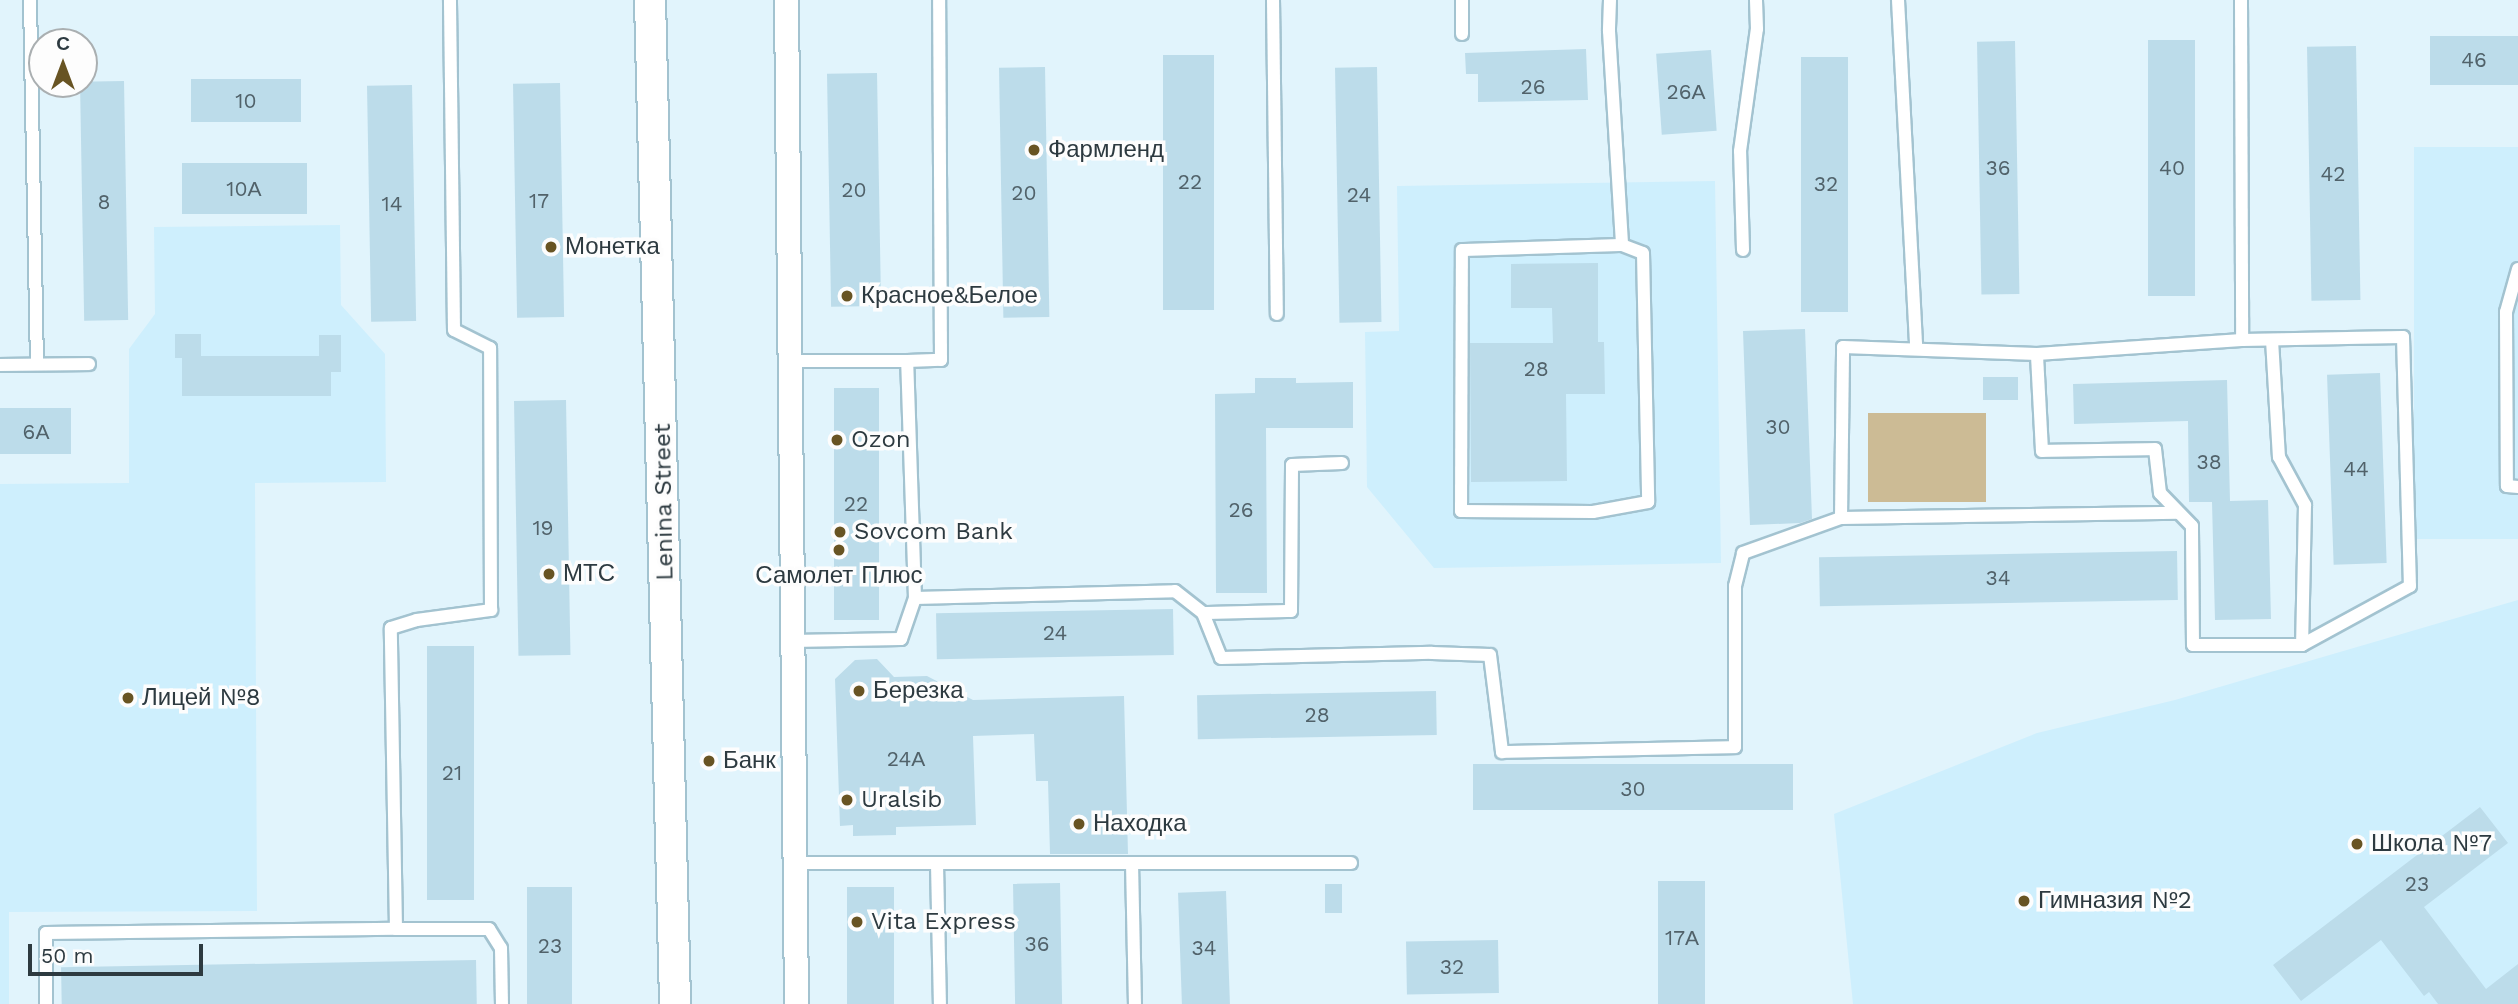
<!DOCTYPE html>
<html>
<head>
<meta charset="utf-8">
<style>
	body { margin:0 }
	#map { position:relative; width:2518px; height:1004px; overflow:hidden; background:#e1f4fc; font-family:"Work Sans",sans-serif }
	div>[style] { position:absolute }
	.built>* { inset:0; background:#ceeffd; transform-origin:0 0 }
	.green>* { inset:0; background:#ccbb95; transform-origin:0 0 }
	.building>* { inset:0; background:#bcdcea; transform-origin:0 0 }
	.roads { filter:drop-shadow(2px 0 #a3c3d0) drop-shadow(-2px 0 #a3c3d0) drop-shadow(0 2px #a3c3d0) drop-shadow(0 -2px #a3c3d0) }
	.service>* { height:12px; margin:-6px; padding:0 6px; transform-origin:6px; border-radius:6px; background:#fff }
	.minor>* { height:23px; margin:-11.5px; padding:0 11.5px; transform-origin:11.5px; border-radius:11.5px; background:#fff }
	.tertiary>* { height:30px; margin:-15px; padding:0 15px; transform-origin:15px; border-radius:15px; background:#fff }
	.dots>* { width:19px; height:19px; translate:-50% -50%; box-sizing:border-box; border:4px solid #fdfdfd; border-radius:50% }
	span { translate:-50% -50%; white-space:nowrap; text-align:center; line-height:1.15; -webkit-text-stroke:7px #fdfdfd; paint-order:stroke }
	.number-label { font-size:21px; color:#51626a }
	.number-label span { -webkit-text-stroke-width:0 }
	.poi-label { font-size:24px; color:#2d3a40 }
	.left { translate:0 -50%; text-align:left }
	.street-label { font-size:24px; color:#2d3a40 }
	.north { position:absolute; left:28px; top:28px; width:70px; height:70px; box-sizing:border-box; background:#fdfdfd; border:2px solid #aaafb1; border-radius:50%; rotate:0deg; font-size:19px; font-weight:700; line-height:28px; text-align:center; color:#2d3a40 }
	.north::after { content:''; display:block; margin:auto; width:24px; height:32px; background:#685423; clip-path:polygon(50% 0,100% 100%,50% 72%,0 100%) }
	.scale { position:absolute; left:28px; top:944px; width:175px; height:32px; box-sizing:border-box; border:4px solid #2d3a40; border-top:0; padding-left:9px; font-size:21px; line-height:24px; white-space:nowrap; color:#2d3a40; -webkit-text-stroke:5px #fdfdfd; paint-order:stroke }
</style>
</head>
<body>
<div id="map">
	<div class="built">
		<div style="left:2518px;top:147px;width:392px;height:104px;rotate:90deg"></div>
		<div style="clip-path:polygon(1715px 181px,1721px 563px,1434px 568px,1367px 487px,1365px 332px,1399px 331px,1397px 186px)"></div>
		<div style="clip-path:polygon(340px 225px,341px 305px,385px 354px,386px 482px,255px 483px,257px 911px,9px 912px,9px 1004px,0 1004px,0 484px,129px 483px,129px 349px,155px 314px,154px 227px)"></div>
		<div style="clip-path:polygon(2518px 600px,2518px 1004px,1853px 1004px,1834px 814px,2037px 733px,2175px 700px)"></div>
	</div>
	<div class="green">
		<div style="left:1986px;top:413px;width:89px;height:118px;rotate:90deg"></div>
	</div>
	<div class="building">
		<div style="left:2430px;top:36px;width:88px;height:49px"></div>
		<div style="left:2148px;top:40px;width:47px;height:256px"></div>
		<div style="left:2015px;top:41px;width:253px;height:38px;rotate:89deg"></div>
		<div style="left:2356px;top:46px;width:254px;height:49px;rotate:89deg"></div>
		<div style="clip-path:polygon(1586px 49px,1588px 100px,1478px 102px,1478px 74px,1466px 74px,1465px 53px)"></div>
		<div style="left:1711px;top:50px;width:81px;height:55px;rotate:86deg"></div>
		<div style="left:1163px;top:55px;width:51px;height:255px"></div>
		<div style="left:1801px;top:57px;width:47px;height:255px"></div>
		<div style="left:1045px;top:67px;width:250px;height:46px;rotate:89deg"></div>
		<div style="left:1377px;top:67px;width:255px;height:42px;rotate:89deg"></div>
		<div style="left:877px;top:73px;width:233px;height:50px;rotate:89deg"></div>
		<div style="left:191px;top:79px;width:110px;height:43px"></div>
		<div style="left:124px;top:81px;width:239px;height:44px;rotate:89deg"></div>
		<div style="left:560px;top:83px;width:234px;height:47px;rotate:89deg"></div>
		<div style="left:412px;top:85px;width:236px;height:45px;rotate:89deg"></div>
		<div style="left:307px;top:163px;width:51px;height:125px;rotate:90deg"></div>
		<div style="clip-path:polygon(1598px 263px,1598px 342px,1604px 342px,1605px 394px,1566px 394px,1567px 481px,1471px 482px,1470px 343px,1553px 343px,1552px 308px,1511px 308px,1511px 264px)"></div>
		<div style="clip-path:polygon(1805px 329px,1812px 519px,1800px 523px,1750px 525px,1743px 331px)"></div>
		<div style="clip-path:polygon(175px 334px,201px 334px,201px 356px,319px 356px,319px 335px,341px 335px,341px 372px,331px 372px,331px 396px,182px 396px,182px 358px,175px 358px)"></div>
		<div style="left:2380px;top:373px;width:190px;height:53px;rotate:88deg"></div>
		<div style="left:1983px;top:377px;width:35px;height:23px"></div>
		<div style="clip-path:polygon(1255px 378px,1296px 378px,1296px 383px,1353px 382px,1353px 428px,1266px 428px,1267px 593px,1216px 593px,1215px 394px,1255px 393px)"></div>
		<div style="clip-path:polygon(2227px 380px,2230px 501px,2268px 500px,2271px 619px,2215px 620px,2212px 502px,2189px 502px,2188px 421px,2074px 424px,2073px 384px)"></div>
		<div style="left:834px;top:388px;width:45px;height:232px"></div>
		<div style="left:566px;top:400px;width:255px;height:52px;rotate:89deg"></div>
		<div style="left:71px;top:408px;width:46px;height:71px;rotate:90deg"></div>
		<div style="left:2177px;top:551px;width:49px;height:358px;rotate:89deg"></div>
		<div style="left:1173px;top:609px;width:46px;height:237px;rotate:89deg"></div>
		<div style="left:427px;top:646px;width:47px;height:254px"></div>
		<div style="clip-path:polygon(877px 659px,894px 677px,927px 676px,973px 700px,1124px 696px,1128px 854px,1050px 854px,1048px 781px,1036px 781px,1034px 734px,973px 736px,976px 825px,896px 827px,896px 835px,853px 836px,853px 825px,840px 826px,835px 679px,855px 660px)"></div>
		<div style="left:1436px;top:691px;width:44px;height:239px;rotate:89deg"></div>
		<div style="left:1793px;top:764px;width:46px;height:320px;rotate:90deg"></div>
		<div style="clip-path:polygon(2480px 807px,2508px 843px,2424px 907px,2486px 989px,2518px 964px,2518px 1004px,2438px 1004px,2429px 992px,2424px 996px,2381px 940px,2301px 1001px,2273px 965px)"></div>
		<div style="left:1705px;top:881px;width:123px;height:47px;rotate:90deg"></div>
		<div style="left:1060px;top:883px;width:121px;height:47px;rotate:89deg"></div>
		<div style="left:1325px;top:884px;width:17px;height:29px"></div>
		<div style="left:572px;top:887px;width:117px;height:45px;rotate:90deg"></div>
		<div style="left:894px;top:887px;width:117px;height:47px;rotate:90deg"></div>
		<div style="left:1226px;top:891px;width:113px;height:48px;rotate:88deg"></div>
		<div style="left:1498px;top:940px;width:53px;height:92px;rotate:89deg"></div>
		<div style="left:476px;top:960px;width:44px;height:415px;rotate:89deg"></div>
	</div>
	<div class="roads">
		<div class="service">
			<div style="left:30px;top:0;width:364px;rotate:88.9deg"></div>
			<div style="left:1273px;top:0;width:314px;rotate:89.3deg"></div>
			<div style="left:1610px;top:0;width:31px;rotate:92deg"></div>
			<div style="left:1609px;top:31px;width:214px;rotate:86.5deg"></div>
			<div style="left:1898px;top:0;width:348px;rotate:87deg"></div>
			<div style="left:2241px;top:0;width:340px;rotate:89.8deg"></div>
			<div style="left:1462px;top:34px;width:34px;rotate:-90deg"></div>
			<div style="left:1622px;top:245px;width:22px;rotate:21deg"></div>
			<div style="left:1643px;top:253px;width:249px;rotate:88.8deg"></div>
			<div style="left:1648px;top:502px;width:56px;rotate:169.7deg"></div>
			<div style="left:1593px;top:512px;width:132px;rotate:-179.6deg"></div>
			<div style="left:1461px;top:511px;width:261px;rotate:-89.8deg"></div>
			<div style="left:1462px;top:250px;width:160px;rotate:-1.8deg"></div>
			<div style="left:1743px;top:250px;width:99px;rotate:-91.7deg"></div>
			<div style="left:1740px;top:151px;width:123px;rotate:-82.1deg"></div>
			<div style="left:1757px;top:29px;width:29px;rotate:-92deg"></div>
			<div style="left:2518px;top:269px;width:45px;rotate:105.6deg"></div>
			<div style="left:2506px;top:312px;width:174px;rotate:89.7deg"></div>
			<div style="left:2507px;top:486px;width:11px;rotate:5deg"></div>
			<div style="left:2272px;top:340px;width:117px;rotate:86.6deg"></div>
			<div style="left:2279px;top:457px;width:55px;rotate:61.6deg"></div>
			<div style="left:2305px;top:505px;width:140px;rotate:91.2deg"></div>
			<div style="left:788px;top:361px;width:119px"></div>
			<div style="left:0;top:365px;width:89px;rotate:-0.6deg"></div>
			<div style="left:1841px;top:518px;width:337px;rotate:-0.9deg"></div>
			<div style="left:915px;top:598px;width:237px;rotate:-91.9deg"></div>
			<div style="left:907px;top:361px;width:34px;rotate:-2deg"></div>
			<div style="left:941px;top:360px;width:360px;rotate:-90.3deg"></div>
			<div style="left:1203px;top:613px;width:88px;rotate:-1.3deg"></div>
			<div style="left:1291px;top:611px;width:146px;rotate:-89.6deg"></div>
			<div style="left:1292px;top:465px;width:50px;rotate:-2.3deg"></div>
			<div style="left:792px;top:641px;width:109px;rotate:-1.1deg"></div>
			<div style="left:901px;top:639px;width:43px;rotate:-71.1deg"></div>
			<div style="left:915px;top:598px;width:260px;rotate:-1.5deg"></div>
			<div style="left:1175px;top:591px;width:36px;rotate:38deg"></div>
			<div style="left:1203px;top:613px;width:48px;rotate:68.2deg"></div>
			<div style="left:1221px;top:658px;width:211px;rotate:-1.4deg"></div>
			<div style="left:1432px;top:653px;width:58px;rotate:2deg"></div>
			<div style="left:1490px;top:655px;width:98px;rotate:82.9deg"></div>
			<div style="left:1502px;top:752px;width:233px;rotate:-1.2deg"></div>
			<div style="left:1735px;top:747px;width:161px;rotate:-90deg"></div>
			<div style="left:1735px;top:586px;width:34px;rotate:-76deg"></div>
			<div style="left:1743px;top:553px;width:104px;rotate:-19.7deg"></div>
			<div style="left:1841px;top:518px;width:171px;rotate:-89.3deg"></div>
			<div style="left:1843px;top:347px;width:194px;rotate:2.1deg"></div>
			<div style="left:2037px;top:354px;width:205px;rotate:-3.9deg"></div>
			<div style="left:2242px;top:340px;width:161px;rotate:-1.1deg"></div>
			<div style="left:2403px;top:337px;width:249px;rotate:88.4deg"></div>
			<div style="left:2410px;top:586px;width:123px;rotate:151.4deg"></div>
			<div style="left:2302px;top:645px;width:109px;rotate:180deg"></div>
			<div style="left:2193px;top:645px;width:119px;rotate:-90.5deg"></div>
			<div style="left:2192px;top:526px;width:46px;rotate:-134.1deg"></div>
			<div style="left:2160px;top:493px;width:44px;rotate:-96.5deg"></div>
			<div style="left:2155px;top:449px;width:113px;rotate:179deg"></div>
			<div style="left:2042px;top:451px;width:97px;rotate:-93deg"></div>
			<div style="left:793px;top:863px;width:558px"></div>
			<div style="left:1132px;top:863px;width:141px;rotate:88.8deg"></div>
			<div style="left:937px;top:864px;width:140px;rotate:88.8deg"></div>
			<div style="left:396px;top:929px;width:301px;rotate:-91deg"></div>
			<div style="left:391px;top:628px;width:27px;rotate:-17deg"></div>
			<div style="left:417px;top:620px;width:75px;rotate:-7.7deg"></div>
			<div style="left:491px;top:610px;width:262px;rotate:-90.2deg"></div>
			<div style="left:490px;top:348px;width:40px;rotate:-153.4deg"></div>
			<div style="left:454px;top:330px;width:330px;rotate:-90.7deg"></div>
			<div style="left:46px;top:1004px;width:71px;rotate:-90deg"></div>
			<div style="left:46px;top:933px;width:350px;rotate:-0.7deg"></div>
			<div style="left:396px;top:929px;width:93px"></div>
			<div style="left:489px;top:929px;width:22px;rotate:58deg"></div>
			<div style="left:501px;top:948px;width:56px;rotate:89deg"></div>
		</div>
		<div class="minor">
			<div style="left:786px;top:0;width:1004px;rotate:89.43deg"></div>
		</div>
		<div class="tertiary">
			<div style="left:650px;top:0;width:1004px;rotate:88.57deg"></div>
		</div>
	</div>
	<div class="dots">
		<div style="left:1034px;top:150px;background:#685423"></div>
		<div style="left:551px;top:247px;background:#685423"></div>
		<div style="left:847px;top:296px;background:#685423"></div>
		<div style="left:837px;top:440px;background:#685423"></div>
		<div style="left:840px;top:532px;background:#685423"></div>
		<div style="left:839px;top:550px;background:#685423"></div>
		<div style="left:549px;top:574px;background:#685423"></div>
		<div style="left:859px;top:691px;background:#685423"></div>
		<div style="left:128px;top:698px;background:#685423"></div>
		<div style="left:709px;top:761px;background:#685423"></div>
		<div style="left:847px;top:800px;background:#685423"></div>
		<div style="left:1079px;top:824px;background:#685423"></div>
		<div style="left:2357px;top:844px;background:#685423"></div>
		<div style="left:2024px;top:901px;background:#685423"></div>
		<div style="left:857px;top:922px;background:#685423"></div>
	</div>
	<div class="number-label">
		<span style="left:2474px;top:60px">46</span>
		<span style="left:1533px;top:87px">26</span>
		<span style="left:1686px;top:92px">26А</span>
		<span style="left:246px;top:101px">10</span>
		<span style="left:1998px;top:168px">36</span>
		<span style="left:2172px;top:168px">40</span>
		<span style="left:2333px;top:174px">42</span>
		<span style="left:1190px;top:182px">22</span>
		<span style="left:1826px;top:184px">32</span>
		<span style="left:244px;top:189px">10А</span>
		<span style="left:854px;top:190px">20</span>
		<span style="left:1024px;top:193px">20</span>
		<span style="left:1359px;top:195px">24</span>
		<span style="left:539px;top:201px">17</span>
		<span style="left:104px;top:202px">8</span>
		<span style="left:392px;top:204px">14</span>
		<span style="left:1536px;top:369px">28</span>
		<span style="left:1778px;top:427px">30</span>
		<span style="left:36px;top:432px">6А</span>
		<span style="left:2209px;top:462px">38</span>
		<span style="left:2356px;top:469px">44</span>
		<span style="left:856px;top:504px">22</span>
		<span style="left:1241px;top:510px">26</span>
		<span style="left:543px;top:528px">19</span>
		<span style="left:1998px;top:578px">34</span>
		<span style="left:1055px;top:633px">24</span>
		<span style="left:1317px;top:715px">28</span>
		<span style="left:906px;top:759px">24А</span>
		<span style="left:452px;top:773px">21</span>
		<span style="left:1633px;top:789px">30</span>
		<span style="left:2417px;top:884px">23</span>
		<span style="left:1682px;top:938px">17А</span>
		<span style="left:1037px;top:944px">36</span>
		<span style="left:550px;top:946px">23</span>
		<span style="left:1204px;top:948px">34</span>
		<span style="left:1452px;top:967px">32</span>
	</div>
	<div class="poi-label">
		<span class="left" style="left:1048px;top:150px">Фармленд</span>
		<span class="left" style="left:565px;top:247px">Монетка</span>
		<span class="left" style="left:861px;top:296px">Красное&amp;Белое</span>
		<span class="left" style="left:851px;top:440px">Ozon</span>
		<span class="left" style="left:854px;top:532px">Sovcom Bank</span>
		<span class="left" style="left:563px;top:574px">МТС</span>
		<span style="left:839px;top:576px">Самолет Плюс</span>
		<span class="left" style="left:873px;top:691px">Березка</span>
		<span class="left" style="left:142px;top:698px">Лицей №8</span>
		<span class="left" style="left:723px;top:761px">Банк</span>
		<span class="left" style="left:861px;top:800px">Uralsib</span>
		<span class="left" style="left:1093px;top:824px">Находка</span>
		<span class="left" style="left:2371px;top:844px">Школа №7</span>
		<span class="left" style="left:2038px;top:901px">Гимназия №2</span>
		<span class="left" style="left:871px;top:922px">Vita Express</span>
	</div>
	<div class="street-label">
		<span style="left:664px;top:502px;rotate:-91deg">Lenina Street</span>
	</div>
	<div class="north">С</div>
	<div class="scale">50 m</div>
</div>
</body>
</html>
